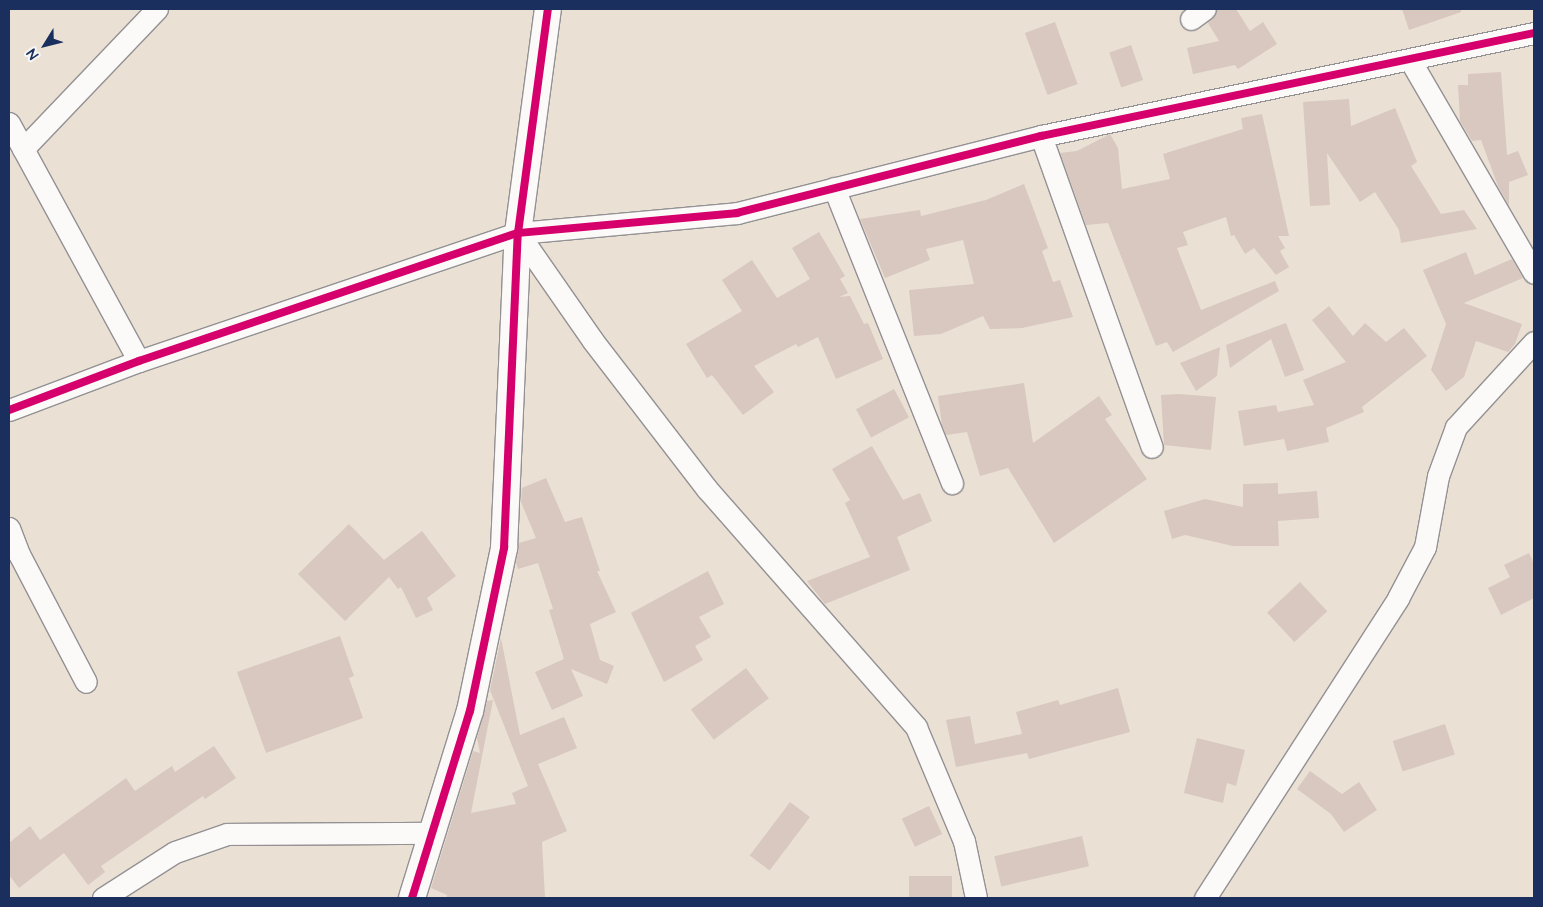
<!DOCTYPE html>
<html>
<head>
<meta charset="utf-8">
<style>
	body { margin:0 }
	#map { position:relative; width:1543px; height:907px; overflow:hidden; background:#eae0d4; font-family:"Architects Daughter",sans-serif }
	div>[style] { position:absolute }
	.building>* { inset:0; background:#d8c8c0; transform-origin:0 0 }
	.roads { filter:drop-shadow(1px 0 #939193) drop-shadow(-1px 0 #939193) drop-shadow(0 1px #939193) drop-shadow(0 -1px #939193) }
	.minor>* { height:21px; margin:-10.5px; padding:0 10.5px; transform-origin:10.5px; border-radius:10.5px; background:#fcfaf9 }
	.tertiary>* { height:26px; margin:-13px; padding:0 13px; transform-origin:13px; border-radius:13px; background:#fcfaf9 }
	.cycleway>* { height:8px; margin:-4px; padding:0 4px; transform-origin:4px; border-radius:4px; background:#d6006c }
	span { translate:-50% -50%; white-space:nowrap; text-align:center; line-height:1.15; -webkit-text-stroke:5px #f6f6f2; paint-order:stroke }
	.frame { position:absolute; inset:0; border:10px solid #1b2f5e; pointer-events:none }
	.north { position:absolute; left:20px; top:20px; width:50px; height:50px; -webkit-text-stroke:4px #f6f6f2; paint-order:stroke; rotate:234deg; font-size:14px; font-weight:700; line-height:20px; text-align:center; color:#1b2f5e }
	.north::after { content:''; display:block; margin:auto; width:18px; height:22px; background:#1b2f5e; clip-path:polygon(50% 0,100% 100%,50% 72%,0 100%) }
</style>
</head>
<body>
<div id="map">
	<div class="building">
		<div style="clip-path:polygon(1218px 9px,1236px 9px,1250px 31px,1263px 22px,1277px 44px,1238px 69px,1235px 65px,1193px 74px,1187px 48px,1219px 41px,1208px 23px)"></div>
		<div style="clip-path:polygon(1402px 9px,1461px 9px,1461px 12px,1409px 30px)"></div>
		<div style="left:1055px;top:22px;width:66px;height:32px;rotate:70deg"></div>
		<div style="left:1131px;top:45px;width:37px;height:23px;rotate:71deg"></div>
		<div style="clip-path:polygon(1501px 72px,1507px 155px,1518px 151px,1528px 175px,1509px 182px,1509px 206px,1498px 186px,1481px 140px,1472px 141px,1460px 121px,1458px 85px,1468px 85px,1468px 74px)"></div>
		<div style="clip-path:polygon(1349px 99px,1351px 126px,1395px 108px,1417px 162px,1411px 166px,1441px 214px,1464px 210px,1477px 229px,1401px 243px,1399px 230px,1375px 192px,1360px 202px,1327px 153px,1330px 205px,1310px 206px,1303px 102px)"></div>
		<div style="clip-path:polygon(1262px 114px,1289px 236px,1278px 236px,1285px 248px,1280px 251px,1289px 267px,1276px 275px,1254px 248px,1245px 254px,1234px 235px,1231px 236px,1226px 217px,1183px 232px,1188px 245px,1177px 248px,1201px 310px,1275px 281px,1279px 291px,1173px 352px,1167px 342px,1156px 346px,1108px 223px,1086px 225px,1060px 153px,1077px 151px,1110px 134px,1118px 148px,1122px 189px,1170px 179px,1163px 154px,1243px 129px,1241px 118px)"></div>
		<div style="clip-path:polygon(1024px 184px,1048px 248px,1042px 251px,1053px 282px,1060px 280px,1073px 317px,1022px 328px,990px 329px,983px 316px,941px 334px,914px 336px,909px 290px,974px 284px,963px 240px,926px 249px,930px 260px,885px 278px,860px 219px,920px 210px,921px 216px,986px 200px)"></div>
		<div style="clip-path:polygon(819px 232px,845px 276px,840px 279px,848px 293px,839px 297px,850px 296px,864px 324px,868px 323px,883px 359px,836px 379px,818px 337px,798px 347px,796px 344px,754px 366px,774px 392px,743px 415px,712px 375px,707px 378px,686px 344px,742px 311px,722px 280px,752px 260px,777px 298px,810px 279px,792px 248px)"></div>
		<div style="clip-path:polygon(1466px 252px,1475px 275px,1512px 259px,1523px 278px,1464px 303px,1522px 324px,1515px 344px,1508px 352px,1476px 341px,1464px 377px,1446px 391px,1431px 370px,1446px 324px,1423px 270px)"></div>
		<div style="clip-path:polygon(1329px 306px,1353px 336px,1365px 323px,1386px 342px,1404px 328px,1427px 356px,1362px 407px,1364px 412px,1326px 428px,1329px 442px,1287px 451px,1284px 439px,1244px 446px,1238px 411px,1276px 405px,1278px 412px,1314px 405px,1303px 380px,1346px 362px,1312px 320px)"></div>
		<div style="clip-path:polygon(1286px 323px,1304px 370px,1285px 377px,1271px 339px,1230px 368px,1226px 345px)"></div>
		<div style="clip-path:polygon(1220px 347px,1217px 376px,1196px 391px,1180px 363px)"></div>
		<div style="clip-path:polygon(1024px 383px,1033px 443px,1099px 396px,1112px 415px,1105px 419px,1147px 479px,1054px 543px,1008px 468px,980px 476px,967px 432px,946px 435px,942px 425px,938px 396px)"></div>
		<div style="left:894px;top:389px;width:32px;height:43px;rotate:62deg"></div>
		<div style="clip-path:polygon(1179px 394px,1216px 397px,1211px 450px,1164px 445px,1161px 395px)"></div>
		<div style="clip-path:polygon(872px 446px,903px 500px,920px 493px,932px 521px,897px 537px,910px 570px,825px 604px,807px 581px,870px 557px,845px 503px,850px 500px,832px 469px)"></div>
		<div style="clip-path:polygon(546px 478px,565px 522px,582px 517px,600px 571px,597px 571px,616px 612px,590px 624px,600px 660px,614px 666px,607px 684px,571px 669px,583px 696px,552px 710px,535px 672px,564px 659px,549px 610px,553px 609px,538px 563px,518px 569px,516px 563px,519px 543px,536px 538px,521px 502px,522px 488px)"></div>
		<div style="clip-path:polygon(1278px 483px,1278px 494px,1317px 491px,1319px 518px,1278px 521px,1279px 546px,1233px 546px,1185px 535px,1172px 539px,1164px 511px,1205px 499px,1243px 507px,1243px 484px)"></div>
		<div style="clip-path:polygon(349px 524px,384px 560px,422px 531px,456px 576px,427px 598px,433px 610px,416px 618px,401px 587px,398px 589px,389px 577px,345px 621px,298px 574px)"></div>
		<div style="clip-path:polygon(1529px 553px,1534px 564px,1534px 598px,1501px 615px,1488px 588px,1510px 577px,1504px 565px)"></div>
		<div style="clip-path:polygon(708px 571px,724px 604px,699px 617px,711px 637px,695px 646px,703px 660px,664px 682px,631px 613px)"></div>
		<div style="left:1300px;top:582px;width:40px;height:45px;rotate:47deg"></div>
		<div style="clip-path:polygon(340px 636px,354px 676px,349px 678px,363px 718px,266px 753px,237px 672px)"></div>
		<div style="clip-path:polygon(501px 638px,520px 735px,564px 717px,577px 748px,538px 764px,567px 831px,542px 842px,545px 898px,447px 898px,447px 895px,431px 888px,473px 751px,480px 753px,477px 738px,487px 701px,493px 700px,471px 813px,516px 804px,512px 793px,528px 786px,490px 690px)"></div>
		<div style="left:746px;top:668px;width:38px;height:69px;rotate:53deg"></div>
		<div style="clip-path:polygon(1118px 688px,1130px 732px,1029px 759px,1027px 753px,956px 767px,946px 720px,970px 716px,975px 744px,1022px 734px,1016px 712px,1058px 700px,1060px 705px)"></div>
		<div style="left:1445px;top:724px;width:32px;height:55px;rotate:72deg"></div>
		<div style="clip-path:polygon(1197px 738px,1245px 750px,1236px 786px,1227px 783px,1223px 803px,1184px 793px)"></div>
		<div style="clip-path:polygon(214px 746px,236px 778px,205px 799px,203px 796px,101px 866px,105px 872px,88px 885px,64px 853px,19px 888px,9px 875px,9px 843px,30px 826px,40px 840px,126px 778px,135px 791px,172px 766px,175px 772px)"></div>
		<div style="clip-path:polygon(1310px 771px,1342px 794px,1359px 782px,1377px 810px,1344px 832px,1331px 814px,1297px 789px)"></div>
		<div style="left:790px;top:802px;width:25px;height:67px;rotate:37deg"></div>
		<div style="left:929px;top:806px;width:31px;height:30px;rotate:65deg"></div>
		<div style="left:1082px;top:836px;width:31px;height:90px;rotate:77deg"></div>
		<div style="left:909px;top:876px;width:43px;height:22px"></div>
	</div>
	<div class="roads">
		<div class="minor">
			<div style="left:1191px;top:19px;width:17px;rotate:-36deg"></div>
			<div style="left:1410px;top:60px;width:246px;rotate:59.8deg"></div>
			<div style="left:9px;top:123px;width:271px;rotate:61.4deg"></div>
			<div style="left:1041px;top:136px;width:330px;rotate:70.4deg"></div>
			<div style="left:23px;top:149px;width:194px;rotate:-46.3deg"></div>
			<div style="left:834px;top:188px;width:318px;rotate:68.2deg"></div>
			<div style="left:518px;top:233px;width:131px;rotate:55.2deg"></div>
			<div style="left:593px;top:341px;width:187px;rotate:52.4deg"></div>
			<div style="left:707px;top:489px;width:317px;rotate:48.7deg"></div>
			<div style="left:916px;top:727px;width:124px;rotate:67.2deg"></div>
			<div style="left:964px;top:841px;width:58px;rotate:78.1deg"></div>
			<div style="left:9px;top:410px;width:139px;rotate:-20.7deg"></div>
			<div style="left:139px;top:361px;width:400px;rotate:-18.7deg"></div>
			<div style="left:518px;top:233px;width:220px;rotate:-5.2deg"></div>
			<div style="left:737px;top:213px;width:314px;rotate:-14.2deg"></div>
			<div style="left:1041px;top:136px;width:504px;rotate:-11.8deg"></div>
			<div style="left:9px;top:528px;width:28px;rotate:69deg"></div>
			<div style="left:19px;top:554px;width:144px;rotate:62.4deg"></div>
			<div style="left:103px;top:898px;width:85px;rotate:-32.6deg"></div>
			<div style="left:175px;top:852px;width:55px;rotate:-19.1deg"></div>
			<div style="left:227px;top:834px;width:206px;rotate:-0.3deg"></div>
			<div style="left:1205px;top:898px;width:357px;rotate:-57.2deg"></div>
			<div style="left:1398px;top:598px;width:58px;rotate:-62.1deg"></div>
			<div style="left:1425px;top:547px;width:72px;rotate:-79.6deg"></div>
			<div style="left:1438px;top:476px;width:52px;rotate:-69.8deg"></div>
			<div style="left:1456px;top:427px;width:115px;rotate:-47.5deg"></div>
		</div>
		<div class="tertiary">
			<div style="left:412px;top:898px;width:196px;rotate:-72.8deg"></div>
			<div style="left:470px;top:711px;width:167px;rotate:-78.2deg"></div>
			<div style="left:504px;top:548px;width:315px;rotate:-87.5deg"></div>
			<div style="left:518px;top:233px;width:226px;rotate:-82.4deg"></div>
		</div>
	</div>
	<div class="cycleway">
		<div style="left:9px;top:410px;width:139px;rotate:-20.7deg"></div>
		<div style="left:139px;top:361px;width:400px;rotate:-18.7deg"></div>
		<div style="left:518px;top:233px;width:220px;rotate:-5.2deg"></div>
		<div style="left:737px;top:213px;width:314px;rotate:-14.2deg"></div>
		<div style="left:1041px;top:136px;width:504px;rotate:-11.8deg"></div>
		<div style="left:412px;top:898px;width:196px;rotate:-72.8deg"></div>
		<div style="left:470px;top:711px;width:167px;rotate:-78.2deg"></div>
		<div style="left:504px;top:548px;width:315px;rotate:-87.5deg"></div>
		<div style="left:518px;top:233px;width:226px;rotate:-82.4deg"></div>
	</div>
	<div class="frame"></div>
	<div class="north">N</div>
</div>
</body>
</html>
